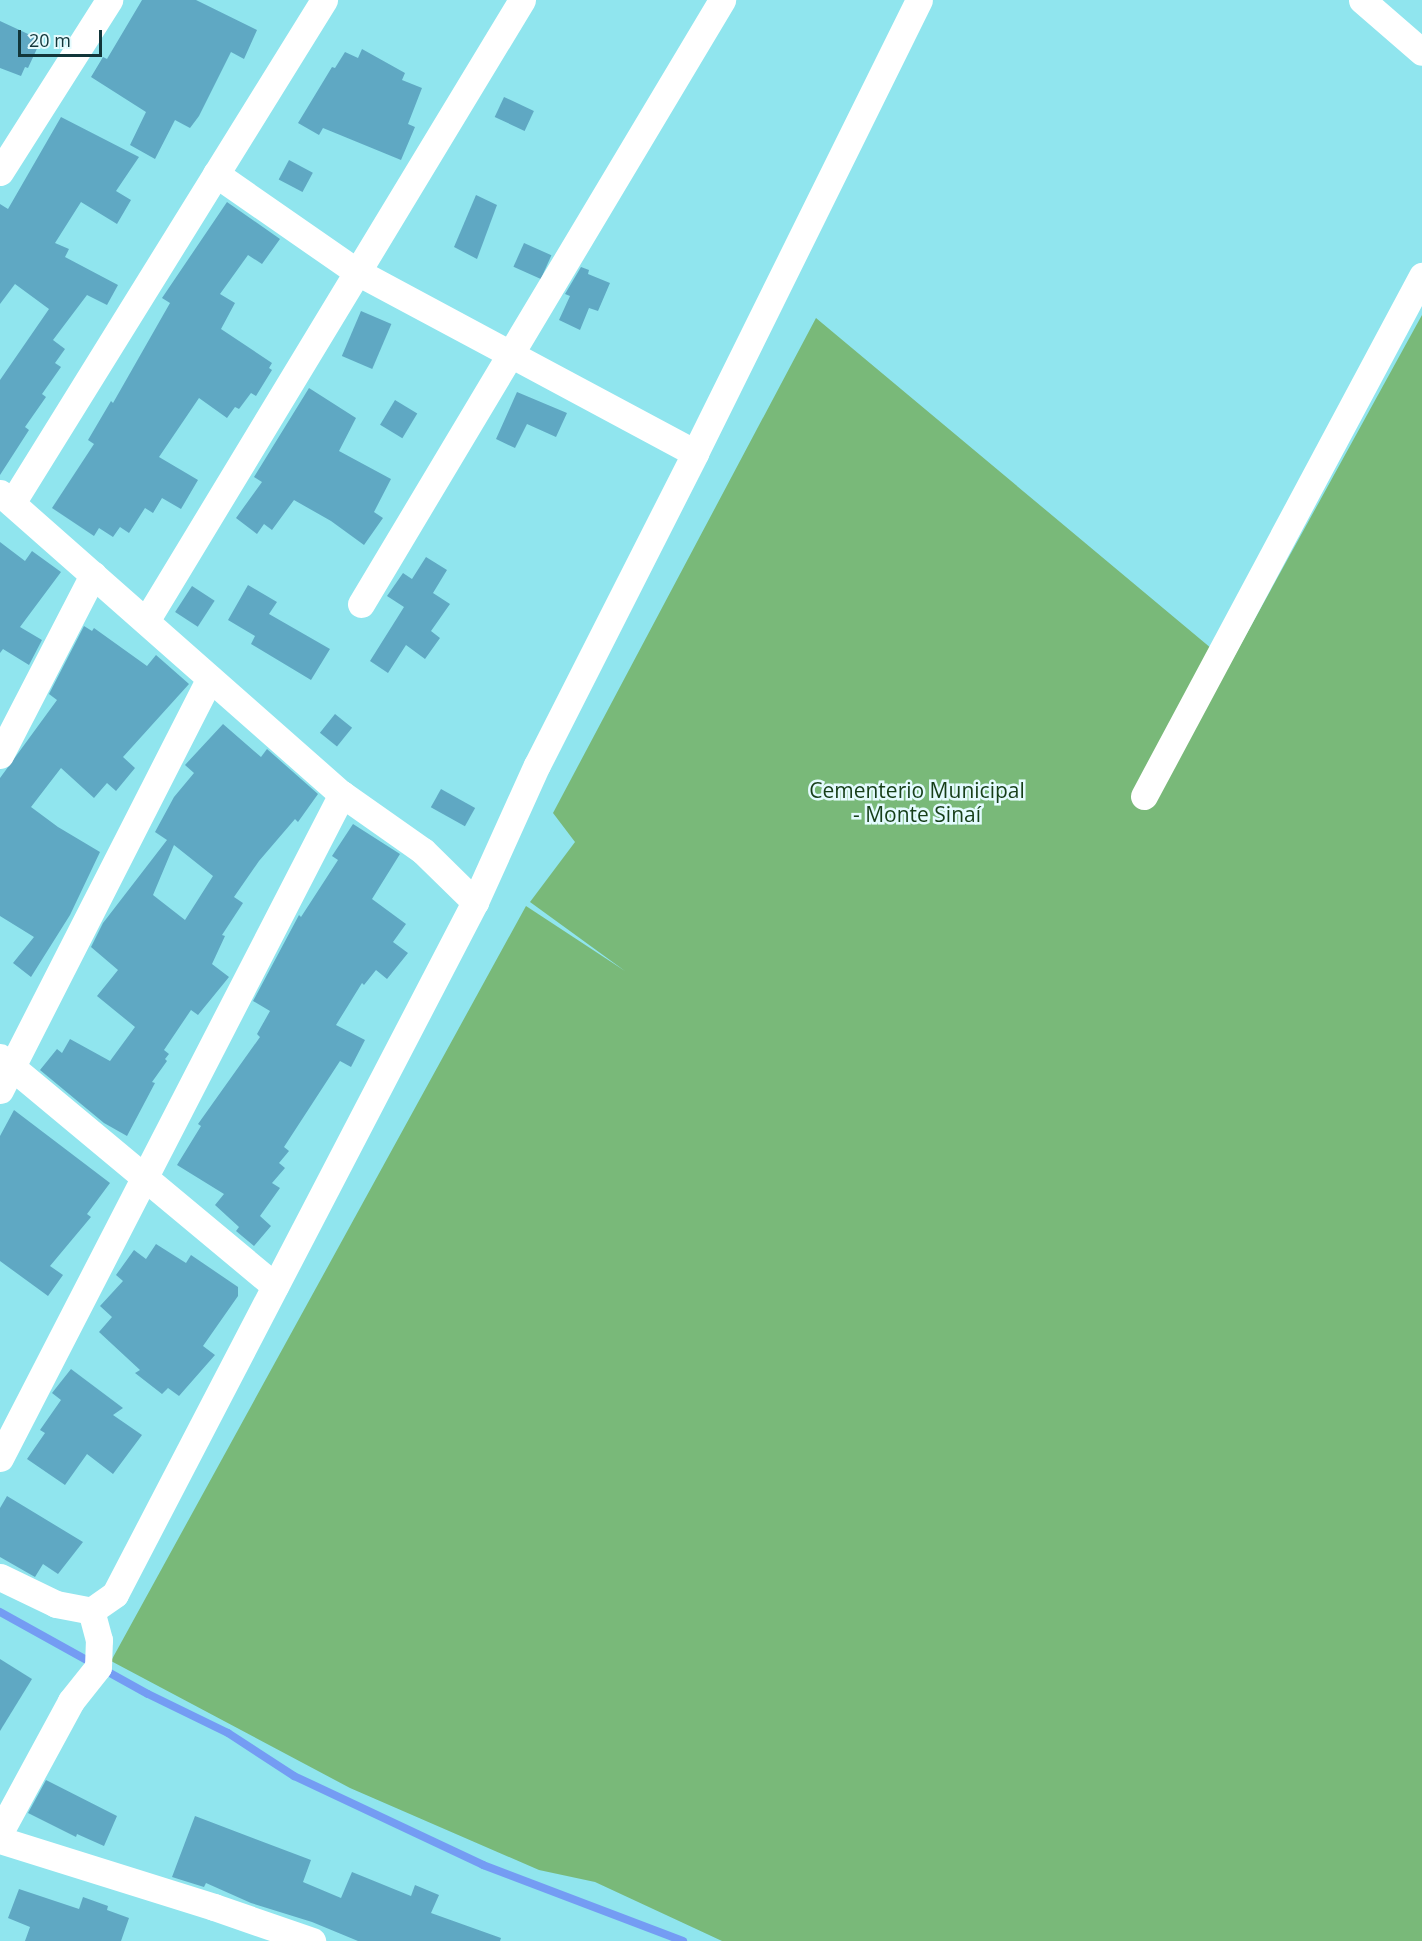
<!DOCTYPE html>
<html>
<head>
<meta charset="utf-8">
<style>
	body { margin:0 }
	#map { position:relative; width:1422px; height:1941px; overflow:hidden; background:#90e5ee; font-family:"Open Sans",sans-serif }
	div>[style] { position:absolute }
	.green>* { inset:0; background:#79b979 }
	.stream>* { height:8px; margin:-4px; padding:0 4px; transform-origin:4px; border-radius:4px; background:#749cf3 }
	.building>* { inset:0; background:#5fa8c3; transform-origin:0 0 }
	.minor>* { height:27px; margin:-13.5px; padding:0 13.5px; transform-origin:13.5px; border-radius:13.5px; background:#fff }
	span { translate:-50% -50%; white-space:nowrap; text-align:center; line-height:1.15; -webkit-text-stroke:5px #e3fbfe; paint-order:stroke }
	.park-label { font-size:21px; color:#163e18 }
	.scale { position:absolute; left:18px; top:30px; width:84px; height:27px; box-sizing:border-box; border:3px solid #12363a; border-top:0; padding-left:8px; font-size:18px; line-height:21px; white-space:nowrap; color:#12363a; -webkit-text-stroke:4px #e3fbfe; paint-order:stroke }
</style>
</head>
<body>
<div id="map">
	<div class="green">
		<div style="clip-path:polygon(1422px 315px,1422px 1941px,722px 1941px,595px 1882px,539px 1870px,350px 1788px,111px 1661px,526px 906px,625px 971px,530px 902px,575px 842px,553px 813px,816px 318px,1230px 664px)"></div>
	</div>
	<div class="stream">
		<div style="left:0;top:1612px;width:169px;rotate:29deg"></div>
		<div style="left:148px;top:1694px;width:89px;rotate:26deg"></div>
		<div style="left:228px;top:1733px;width:79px;rotate:33.1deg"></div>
		<div style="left:294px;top:1776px;width:209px;rotate:25.2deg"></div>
		<div style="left:483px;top:1865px;width:214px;rotate:20.8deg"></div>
	</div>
	<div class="building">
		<div style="clip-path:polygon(142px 0,196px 0,257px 30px,244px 59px,231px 52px,199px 116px,190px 128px,175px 120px,155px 159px,130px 145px,146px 112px,91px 77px,103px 57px,107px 59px)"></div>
		<div style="clip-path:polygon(0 21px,41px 40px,28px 68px,25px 67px,21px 76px,0 68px)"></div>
		<div style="clip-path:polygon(362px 49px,405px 73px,402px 80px,422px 88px,408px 124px,415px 127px,401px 160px,323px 128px,319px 135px,298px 123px,332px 67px,335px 68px,345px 52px,358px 58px)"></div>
		<div style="left:504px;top:97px;width:33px;height:22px;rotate:25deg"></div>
		<div style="clip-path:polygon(61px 117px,139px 157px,116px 191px,131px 200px,117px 224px,81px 202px,55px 243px,69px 249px,65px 257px,118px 285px,107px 305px,87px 295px,53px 340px,65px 349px,55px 363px,61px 367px,42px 394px,46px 397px,25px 427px,29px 430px,0 475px,0 380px,49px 309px,15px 284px,0 304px,0 204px,8px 209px)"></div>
		<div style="left:289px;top:160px;width:27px;height:22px;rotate:28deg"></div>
		<div style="clip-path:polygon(476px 195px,497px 205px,477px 259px,454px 247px)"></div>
		<div style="clip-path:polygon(227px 202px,280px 239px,262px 264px,248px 255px,220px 294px,235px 303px,221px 329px,272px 363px,269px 368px,272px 370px,256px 396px,251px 393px,239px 409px,235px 407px,227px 418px,199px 398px,159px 457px,198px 480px,181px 509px,162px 498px,153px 513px,145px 508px,129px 533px,120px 527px,113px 537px,99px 528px,94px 536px,52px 508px,94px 444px,88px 440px,111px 401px,113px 403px,170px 303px,162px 298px)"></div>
		<div style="left:524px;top:243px;width:30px;height:26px;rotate:24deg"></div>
		<div style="clip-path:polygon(581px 267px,589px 270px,588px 274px,610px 283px,598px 311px,589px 308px,580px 330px,559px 320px,570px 296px,565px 294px)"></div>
		<div style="left:361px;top:311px;width:33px;height:49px;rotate:23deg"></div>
		<div style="clip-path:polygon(309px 388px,356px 418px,339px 451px,391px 479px,374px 512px,383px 518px,364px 545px,331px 521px,294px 500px,272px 530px,264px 524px,257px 534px,236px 518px,262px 482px,254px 477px)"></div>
		<div style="clip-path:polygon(517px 392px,567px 413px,556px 437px,527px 424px,515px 448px,496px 439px)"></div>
		<div style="left:395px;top:400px;width:26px;height:29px;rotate:31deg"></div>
		<div style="clip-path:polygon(0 542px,25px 561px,32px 551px,61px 572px,20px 627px,42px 640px,29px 665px,3px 649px,0 653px)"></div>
		<div style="clip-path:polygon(426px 557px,447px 570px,433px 593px,450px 604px,431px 631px,440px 638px,425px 659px,406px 645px,388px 673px,370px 661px,404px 607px,387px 596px,403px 573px,412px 579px)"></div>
		<div style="clip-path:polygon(248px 585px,277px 602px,269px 614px,330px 649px,311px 680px,251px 644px,255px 636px,228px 620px)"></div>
		<div style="left:192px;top:586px;width:27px;height:31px;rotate:33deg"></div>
		<div style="clip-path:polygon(84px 626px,92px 631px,94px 628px,147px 666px,156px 655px,189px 684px,123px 757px,135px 768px,116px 791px,107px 783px,94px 798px,61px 768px,31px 807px,58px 827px,100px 852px,70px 915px,31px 977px,13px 963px,34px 937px,0 916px,0 778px,57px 700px,49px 694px)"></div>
		<div style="left:335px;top:714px;width:22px;height:24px;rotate:39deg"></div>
		<div style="clip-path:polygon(evenodd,223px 724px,261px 757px,267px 749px,318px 794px,298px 822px,295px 819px,259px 861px,234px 897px,243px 903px,222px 935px,225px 936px,212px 964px,229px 977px,198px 1015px,191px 1010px,164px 1050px,169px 1054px,165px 1059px,167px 1061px,152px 1082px,155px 1083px,127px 1136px,104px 1123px,40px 1070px,57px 1049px,62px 1053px,70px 1039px,110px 1061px,135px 1027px,97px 996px,118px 970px,91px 947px,103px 923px,167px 840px,155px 832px,174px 797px,194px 773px,185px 765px,223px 724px,174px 845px,213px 876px,185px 920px,153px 895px,174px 845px)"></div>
		<div style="left:441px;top:789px;width:39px;height:21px;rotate:29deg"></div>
		<div style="clip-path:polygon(353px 824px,400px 854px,372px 899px,406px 924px,393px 942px,408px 953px,387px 979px,376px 970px,364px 985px,362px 983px,336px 1025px,365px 1040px,351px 1067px,340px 1061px,284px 1147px,289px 1151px,279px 1163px,285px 1168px,272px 1183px,280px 1188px,260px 1216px,271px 1226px,254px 1246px,236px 1231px,239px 1227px,215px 1205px,224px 1194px,177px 1165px,201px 1126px,198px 1124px,260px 1037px,257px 1034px,270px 1011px,253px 1001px,299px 915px,301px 917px,338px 860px,332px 856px)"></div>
		<div style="clip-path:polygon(14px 1110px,110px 1183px,87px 1214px,91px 1217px,50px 1266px,63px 1275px,48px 1296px,0 1261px,0 1136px)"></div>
		<div style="clip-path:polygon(156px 1244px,186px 1263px,191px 1255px,238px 1287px,238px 1296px,203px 1346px,215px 1355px,179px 1396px,168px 1388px,162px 1394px,135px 1373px,140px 1370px,99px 1332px,112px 1317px,100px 1306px,123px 1281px,116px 1275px,134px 1250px,146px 1259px)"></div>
		<div style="clip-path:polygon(71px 1369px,123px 1408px,113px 1415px,142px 1435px,113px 1474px,87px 1454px,65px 1485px,27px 1459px,45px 1433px,40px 1430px,61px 1400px,52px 1393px)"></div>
		<div style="clip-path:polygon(7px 1496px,83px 1542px,58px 1574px,43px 1564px,35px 1577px,0 1557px,0 1508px)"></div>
		<div style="clip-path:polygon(0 1659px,32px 1679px,0 1731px)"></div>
		<div style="clip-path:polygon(46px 1780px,117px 1816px,104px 1846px,77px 1834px,76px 1837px,28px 1813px)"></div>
		<div style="clip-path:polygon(195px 1816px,311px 1860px,303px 1882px,341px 1898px,352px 1872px,411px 1896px,415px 1885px,439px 1895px,431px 1913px,501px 1938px,500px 1941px,358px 1941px,312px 1922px,251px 1903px,206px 1883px,204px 1887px,172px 1877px)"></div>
		<div style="clip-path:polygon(19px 1889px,79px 1909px,83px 1897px,108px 1906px,107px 1910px,129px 1918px,121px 1941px,25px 1941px,30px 1927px,8px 1918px)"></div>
	</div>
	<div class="minor">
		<div style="left:1362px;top:0;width:79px;rotate:40.9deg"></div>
		<div style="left:0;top:172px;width:204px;rotate:-57.6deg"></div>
		<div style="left:695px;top:453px;width:505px;rotate:-63.69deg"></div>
		<div style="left:0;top:493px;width:456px;rotate:41.4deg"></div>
		<div style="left:342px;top:794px;width:99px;rotate:35.1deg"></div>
		<div style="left:423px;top:851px;width:73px;rotate:44.4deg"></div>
		<div style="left:12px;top:503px;width:592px;rotate:-58.19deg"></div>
		<div style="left:361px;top:604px;width:704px;rotate:-59.13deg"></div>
		<div style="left:146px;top:621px;width:726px;rotate:-58.81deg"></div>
		<div style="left:0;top:755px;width:203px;rotate:-62.7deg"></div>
		<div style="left:1144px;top:796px;width:590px;rotate:-61.87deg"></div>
		<div style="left:0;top:1057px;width:358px;rotate:39.8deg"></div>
		<div style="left:0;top:1090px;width:462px;rotate:-63deg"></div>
		<div style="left:0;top:1458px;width:747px;rotate:-62.75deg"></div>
		<div style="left:0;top:1577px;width:62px;rotate:25.7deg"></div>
		<div style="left:56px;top:1604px;width:36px;rotate:11deg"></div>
		<div style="left:91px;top:1611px;width:29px;rotate:-35deg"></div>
		<div style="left:115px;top:1594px;width:780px;rotate:-62.52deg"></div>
		<div style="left:475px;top:902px;width:150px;rotate:-65.7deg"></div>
		<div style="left:537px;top:765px;width:350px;rotate:-63.1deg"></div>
		<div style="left:695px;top:453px;width:383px;rotate:-151.8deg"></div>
		<div style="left:357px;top:272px;width:172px;rotate:-145.2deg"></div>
		<div style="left:0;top:1832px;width:149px;rotate:-61.5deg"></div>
		<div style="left:71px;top:1701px;width:43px;rotate:-51.5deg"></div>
		<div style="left:98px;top:1667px;width:27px;rotate:-88deg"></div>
		<div style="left:99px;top:1640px;width:30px;rotate:-105deg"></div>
		<div style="left:0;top:1840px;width:224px;rotate:17.4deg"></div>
		<div style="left:214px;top:1907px;width:104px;rotate:19.1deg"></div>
	</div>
	<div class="park-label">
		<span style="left:917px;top:802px">Cementerio Municipal<br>- Monte Sinaí</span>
	</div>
	<div class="scale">20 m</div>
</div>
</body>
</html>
